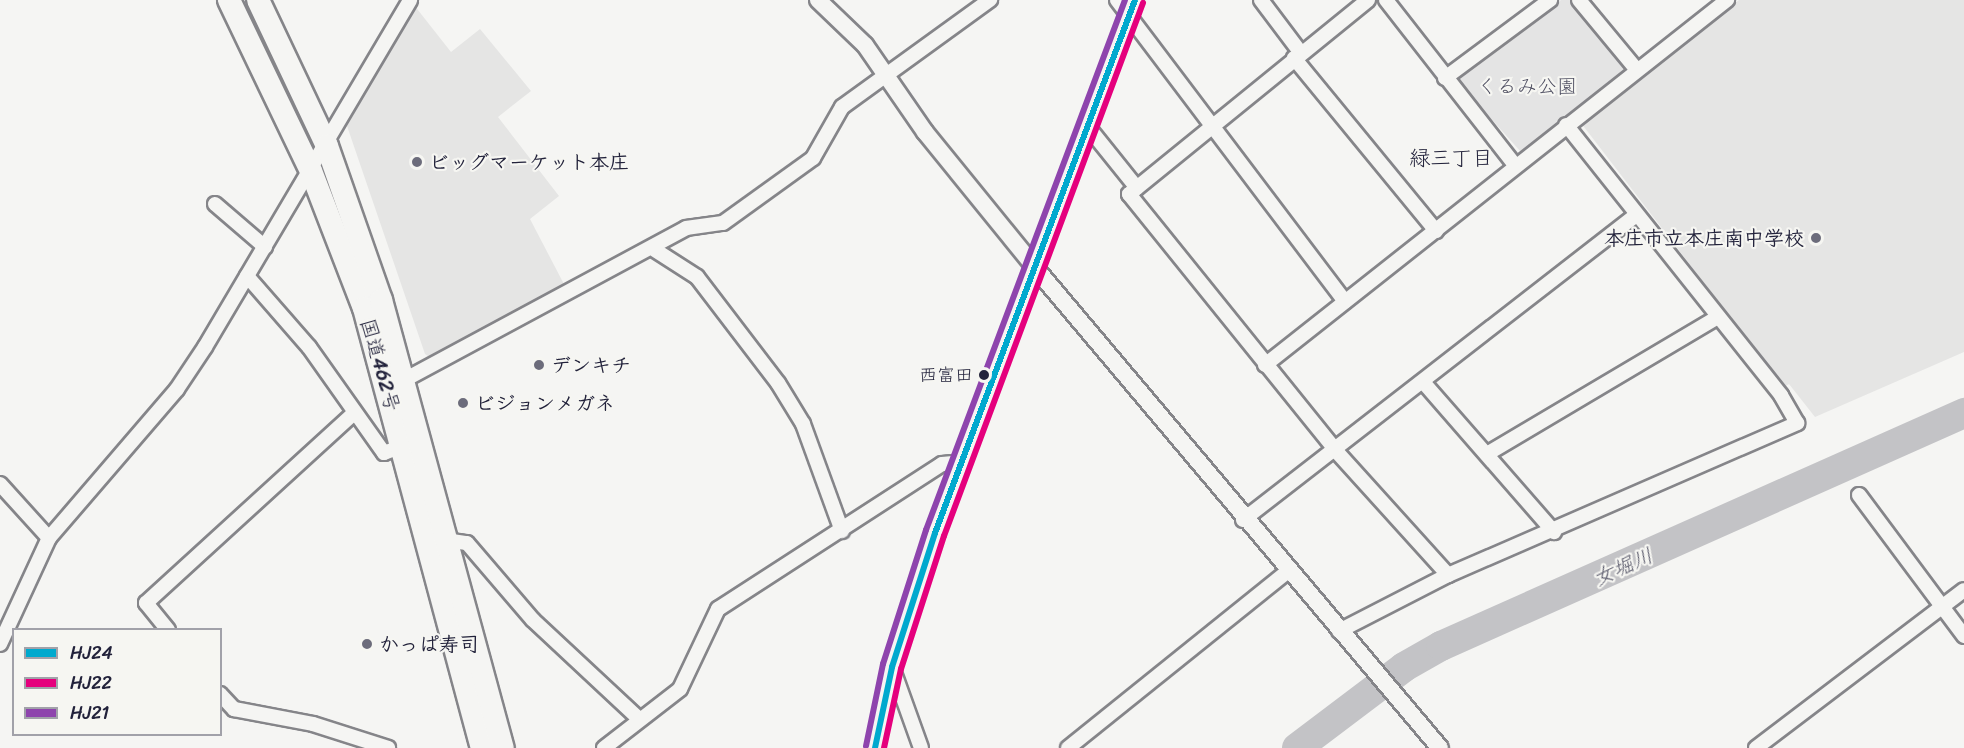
<!DOCTYPE html>
<html>
<head>
<meta charset="utf-8">
<style>
	body { margin:0 }
	#map { position:relative; width:1964px; height:748px; overflow:hidden; background:#f5f5f3; font-family:Sriracha,"Klee One",sans-serif }
	div>[style] { position:absolute }
	.built>* { inset:0; background:#e5e5e4 }
	.green>* { inset:0; background:#e4e4e4 }
	.river>* { height:30px; margin:-15px; padding:0 15px; transform-origin:15px; border-radius:15px; background:#c3c3c6 }
	.roads { filter:drop-shadow(2px 0 #858589) drop-shadow(-2px 0 #858589) drop-shadow(0 2px #858589) drop-shadow(0 -2px #858589) }
	.minor>* { height:14px; margin:-7px; padding:0 7px; transform-origin:7px; border-radius:7px; background:#f5f5f3 }
	.tertiary>* { height:16px; margin:-8px; padding:0 8px; transform-origin:8px; border-radius:8px; background:#f5f5f3 }
	.trunk>* { height:22px; margin:-11px; padding:0 11px; transform-origin:11px; border-radius:11px; background:#f5f5f3 }
	.bus-1>* { height:6px; margin:-3px; padding:0 3px; transform-origin:3px; border-radius:3px; background:#00a9ce }
	.bus-2>* { height:6px; margin:-3px; padding:0 3px; transform-origin:3px; border-radius:3px; background:#e5007d }
	.bus-3>* { height:6px; margin:-3px; padding:0 3px; transform-origin:3px; border-radius:3px; background:#8e44ad }
	.dots>* { width:16px; height:16px; translate:-50% -50%; box-sizing:border-box; border:3px solid #f6f6f2; border-radius:50% }
	span { translate:-50% -50%; white-space:nowrap; text-align:center; line-height:1.15; -webkit-text-stroke:4.5px #f6f6f2; paint-order:stroke }
	.bus-label { font-size:18px; color:#22223b }
	.right { translate:-100% -50%; text-align:right }
	.park-label { font-size:20px; color:#4f4f62 }
	.poi-label { font-size:20px; color:#22223b; font-weight:700 }
	.left { translate:0 -50%; text-align:left }
	.street-label { font-size:20px; color:#22223b }
	.neighbourhood-label { font-size:21px; color:#22223b }
	.water-label { font-size:21px; color:#535365; font-style:italic }
	.legend { position:absolute; left:12px; top:628px; width:210px; height:108px; box-sizing:border-box; background:#f6f6f2; border:2px solid #a1a1a9; margin:0; padding:8px 10px; list-style:none; font-size:18px; color:#22223b }
	.legend li { display:flex; align-items:center; gap:12px; height:30px }
	.legend b { width:30px; border:2px solid #a1a1a9 }
</style>
</head>
<body>
<div id="map">
	<div class="built">
		<div style="clip-path:polygon(1739px 0,1964px 0,1964px 352px,1815px 417px,1789px 384px,1784px 387px,1581px 123px)"></div>
		<div style="clip-path:polygon(414px 5px,451px 52px,480px 29px,531px 91px,498px 117px,559px 196px,530px 219px,566px 288px,434px 360px,425px 354px,347px 126px)"></div>
	</div>
	<div class="green">
		<div style="clip-path:polygon(1561px 0,1572px 0,1625px 63px,1624px 70px,1521px 152px,1459px 83px,1461px 75px)"></div>
	</div>
	<div class="river">
		<div style="left:1297px;top:748px;width:134px;rotate:-37.1deg"></div>
		<div style="left:1404px;top:667px;width:43px;rotate:-29.6deg"></div>
		<div style="left:1441px;top:646px;width:573px;rotate:-24.01deg"></div>
	</div>
	<div class="roads">
		<div class="minor">
			<div style="left:1117px;top:0;width:378px;rotate:52.9deg"></div>
			<div style="left:1261px;top:0;width:66px;rotate:53deg"></div>
			<div style="left:1368px;top:0;width:308px;rotate:140.9deg"></div>
			<div style="left:1129px;top:194px;width:331px;rotate:51.1deg"></div>
			<div style="left:1337px;top:452px;width:166px;rotate:47.9deg"></div>
			<div style="left:1386px;top:0;width:209px;rotate:52deg"></div>
			<div style="left:1579px;top:0;width:89px;rotate:50.4deg"></div>
			<div style="left:1294px;top:58px;width:224px;rotate:50.6deg"></div>
			<div style="left:1445px;top:78px;width:131px;rotate:-36.6deg"></div>
			<div style="left:1088px;top:127px;width:78px;rotate:51.2deg"></div>
			<div style="left:215px;top:204px;width:66px;rotate:40.7deg"></div>
			<div style="left:655px;top:250px;width:50px;rotate:32.7deg"></div>
			<div style="left:697px;top:277px;width:133px;rotate:52.6deg"></div>
			<div style="left:778px;top:383px;width:48px;rotate:58.6deg"></div>
			<div style="left:803px;top:424px;width:114px;rotate:70deg"></div>
			<div style="left:247px;top:276px;width:94px;rotate:48.9deg"></div>
			<div style="left:309px;top:347px;width:130px;rotate:54.7deg"></div>
			<div style="left:384px;top:453px;width:19px;rotate:-21deg"></div>
			<div style="left:1265px;top:365px;width:589px;rotate:-38.31deg"></div>
			<div style="left:406px;top:379px;width:318px;rotate:-28.3deg"></div>
			<div style="left:686px;top:228px;width:37px;rotate:-8deg"></div>
			<div style="left:723px;top:223px;width:111px;rotate:-35.8deg"></div>
			<div style="left:813px;top:158px;width:59px;rotate:-60.4deg"></div>
			<div style="left:842px;top:107px;width:183px;rotate:-35.9deg"></div>
			<div style="left:1424px;top:383px;width:198px;rotate:48.9deg"></div>
			<div style="left:1487px;top:454px;width:269px;rotate:-30.7deg"></div>
			<div style="left:0;top:484px;width:73px;rotate:47.8deg"></div>
			<div style="left:1859px;top:495px;width:176px;rotate:53.3deg"></div>
			<div style="left:1243px;top:520px;width:497px;rotate:-37.8deg"></div>
			<div style="left:445px;top:540px;width:22px;rotate:8deg"></div>
			<div style="left:467px;top:543px;width:101px;rotate:49.4deg"></div>
			<div style="left:533px;top:620px;width:145px;rotate:43deg"></div>
			<div style="left:168px;top:630px;width:35px;rotate:-129deg"></div>
			<div style="left:146px;top:603px;width:282px;rotate:-42.4deg"></div>
			<div style="left:1339px;top:631px;width:123px;rotate:-27.2deg"></div>
			<div style="left:1448px;top:575px;width:381px;rotate:-23.5deg"></div>
			<div style="left:1797px;top:423px;width:32px;rotate:-120deg"></div>
			<div style="left:1781px;top:395px;width:345px;rotate:-128.5deg"></div>
			<div style="left:0;top:644px;width:117px;rotate:-65.2deg"></div>
			<div style="left:49px;top:538px;width:196px;rotate:-49.3deg"></div>
			<div style="left:177px;top:389px;width:50px;rotate:-56.3deg"></div>
			<div style="left:205px;top:347px;width:403px;rotate:-59.4deg"></div>
			<div style="left:892px;top:667px;width:86px;rotate:70.3deg"></div>
			<div style="left:220px;top:694px;width:21px;rotate:47deg"></div>
			<div style="left:234px;top:709px;width:80px;rotate:10.8deg"></div>
			<div style="left:313px;top:724px;width:79px;rotate:17.7deg"></div>
			<div style="left:604px;top:748px;width:96px;rotate:-37.8deg"></div>
			<div style="left:680px;top:689px;width:89px;rotate:-64.6deg"></div>
			<div style="left:718px;top:609px;width:267px;rotate:-32.9deg"></div>
			<div style="left:942px;top:464px;width:22px;rotate:-5deg"></div>
			<div style="left:1068px;top:748px;width:281px;rotate:-38.8deg"></div>
			<div style="left:1756px;top:748px;width:261px;rotate:-37.2deg"></div>
		</div>
		<div class="tertiary">
			<div style="left:818px;top:0;width:65px;rotate:43.8deg"></div>
			<div style="left:865px;top:45px;width:106px;rotate:55.4deg"></div>
			<div style="left:925px;top:132px;width:178px;rotate:50.9deg"></div>
			<div style="left:1037px;top:270px;width:625px;rotate:49.87deg"></div>
			<div style="left:875px;top:748px;width:83px;rotate:-78.1deg"></div>
			<div style="left:892px;top:667px;width:141px;rotate:-72.2deg"></div>
			<div style="left:935px;top:533px;width:569px;rotate:-69.43deg"></div>
		</div>
		<div class="trunk">
			<div style="left:229px;top:0;width:190px;rotate:64.4deg"></div>
			<div style="left:311px;top:171px;width:147px;rotate:68.9deg"></div>
			<div style="left:364px;top:308px;width:456px;rotate:75deg"></div>
			<div style="left:258px;top:0;width:161px;rotate:64.7deg"></div>
			<div style="left:327px;top:146px;width:163px;rotate:70.7deg"></div>
			<div style="left:381px;top:300px;width:464px;rotate:74.8deg"></div>
		</div>
	</div>
	<div class="bus-1">
		<div style="left:875px;top:748px;width:83px;rotate:-78.1deg"></div>
		<div style="left:892px;top:667px;width:141px;rotate:-72.2deg"></div>
		<div style="left:935px;top:533px;width:569px;rotate:-69.43deg"></div>
	</div>
	<div class="bus-2">
		<div style="left:884px;top:748px;width:81px;rotate:-77.9deg"></div>
		<div style="left:901px;top:669px;width:140px;rotate:-72.1deg"></div>
		<div style="left:944px;top:536px;width:569px;rotate:-69.53deg"></div>
	</div>
	<div class="bus-3">
		<div style="left:866px;top:746px;width:84px;rotate:-78.3deg"></div>
		<div style="left:883px;top:664px;width:141px;rotate:-72.2deg"></div>
		<div style="left:926px;top:530px;width:566px;rotate:-69.42deg"></div>
	</div>
	<div class="dots">
		<div style="left:417px;top:162px;background:#6c6c7b"></div>
		<div style="left:1816px;top:238px;background:#6c6c7b"></div>
		<div style="left:539px;top:365px;background:#6c6c7b"></div>
		<div style="left:984px;top:375px;background:#22223b"></div>
		<div style="left:463px;top:403px;background:#6c6c7b"></div>
		<div style="left:367px;top:644px;background:#6c6c7b"></div>
	</div>
	<div class="bus-label">
		<span class="right" style="left:973px;top:375px">西富田</span>
	</div>
	<div class="park-label">
		<span style="left:1527px;top:86px">くるみ公園</span>
	</div>
	<div class="poi-label">
		<span class="left" style="left:429px;top:162px">ビッグマーケット本庄</span>
		<span class="right" style="left:1804px;top:238px">本庄市立本庄南中学校</span>
		<span class="left" style="left:551px;top:365px">デンキチ</span>
		<span class="left" style="left:475px;top:403px">ビジョンメガネ</span>
		<span class="left" style="left:379px;top:644px">かっぱ寿司</span>
	</div>
	<div class="street-label">
		<span style="left:380px;top:365px;rotate:74deg">国道462号</span>
	</div>
	<div class="neighbourhood-label">
		<span style="left:1451px;top:158px">緑三丁目</span>
	</div>
	<div class="water-label">
		<span style="left:1623px;top:567px;rotate:-24deg">女堀川</span>
	</div>
	<ul class="legend">
	<li><b style="height:8px;background:#00a9ce"></b>HJ24</li>
	<li><b style="height:8px;background:#e5007d"></b>HJ22</li>
	<li><b style="height:8px;background:#8e44ad"></b>HJ21</li>
	</ul>
</div>
</body>
</html>
